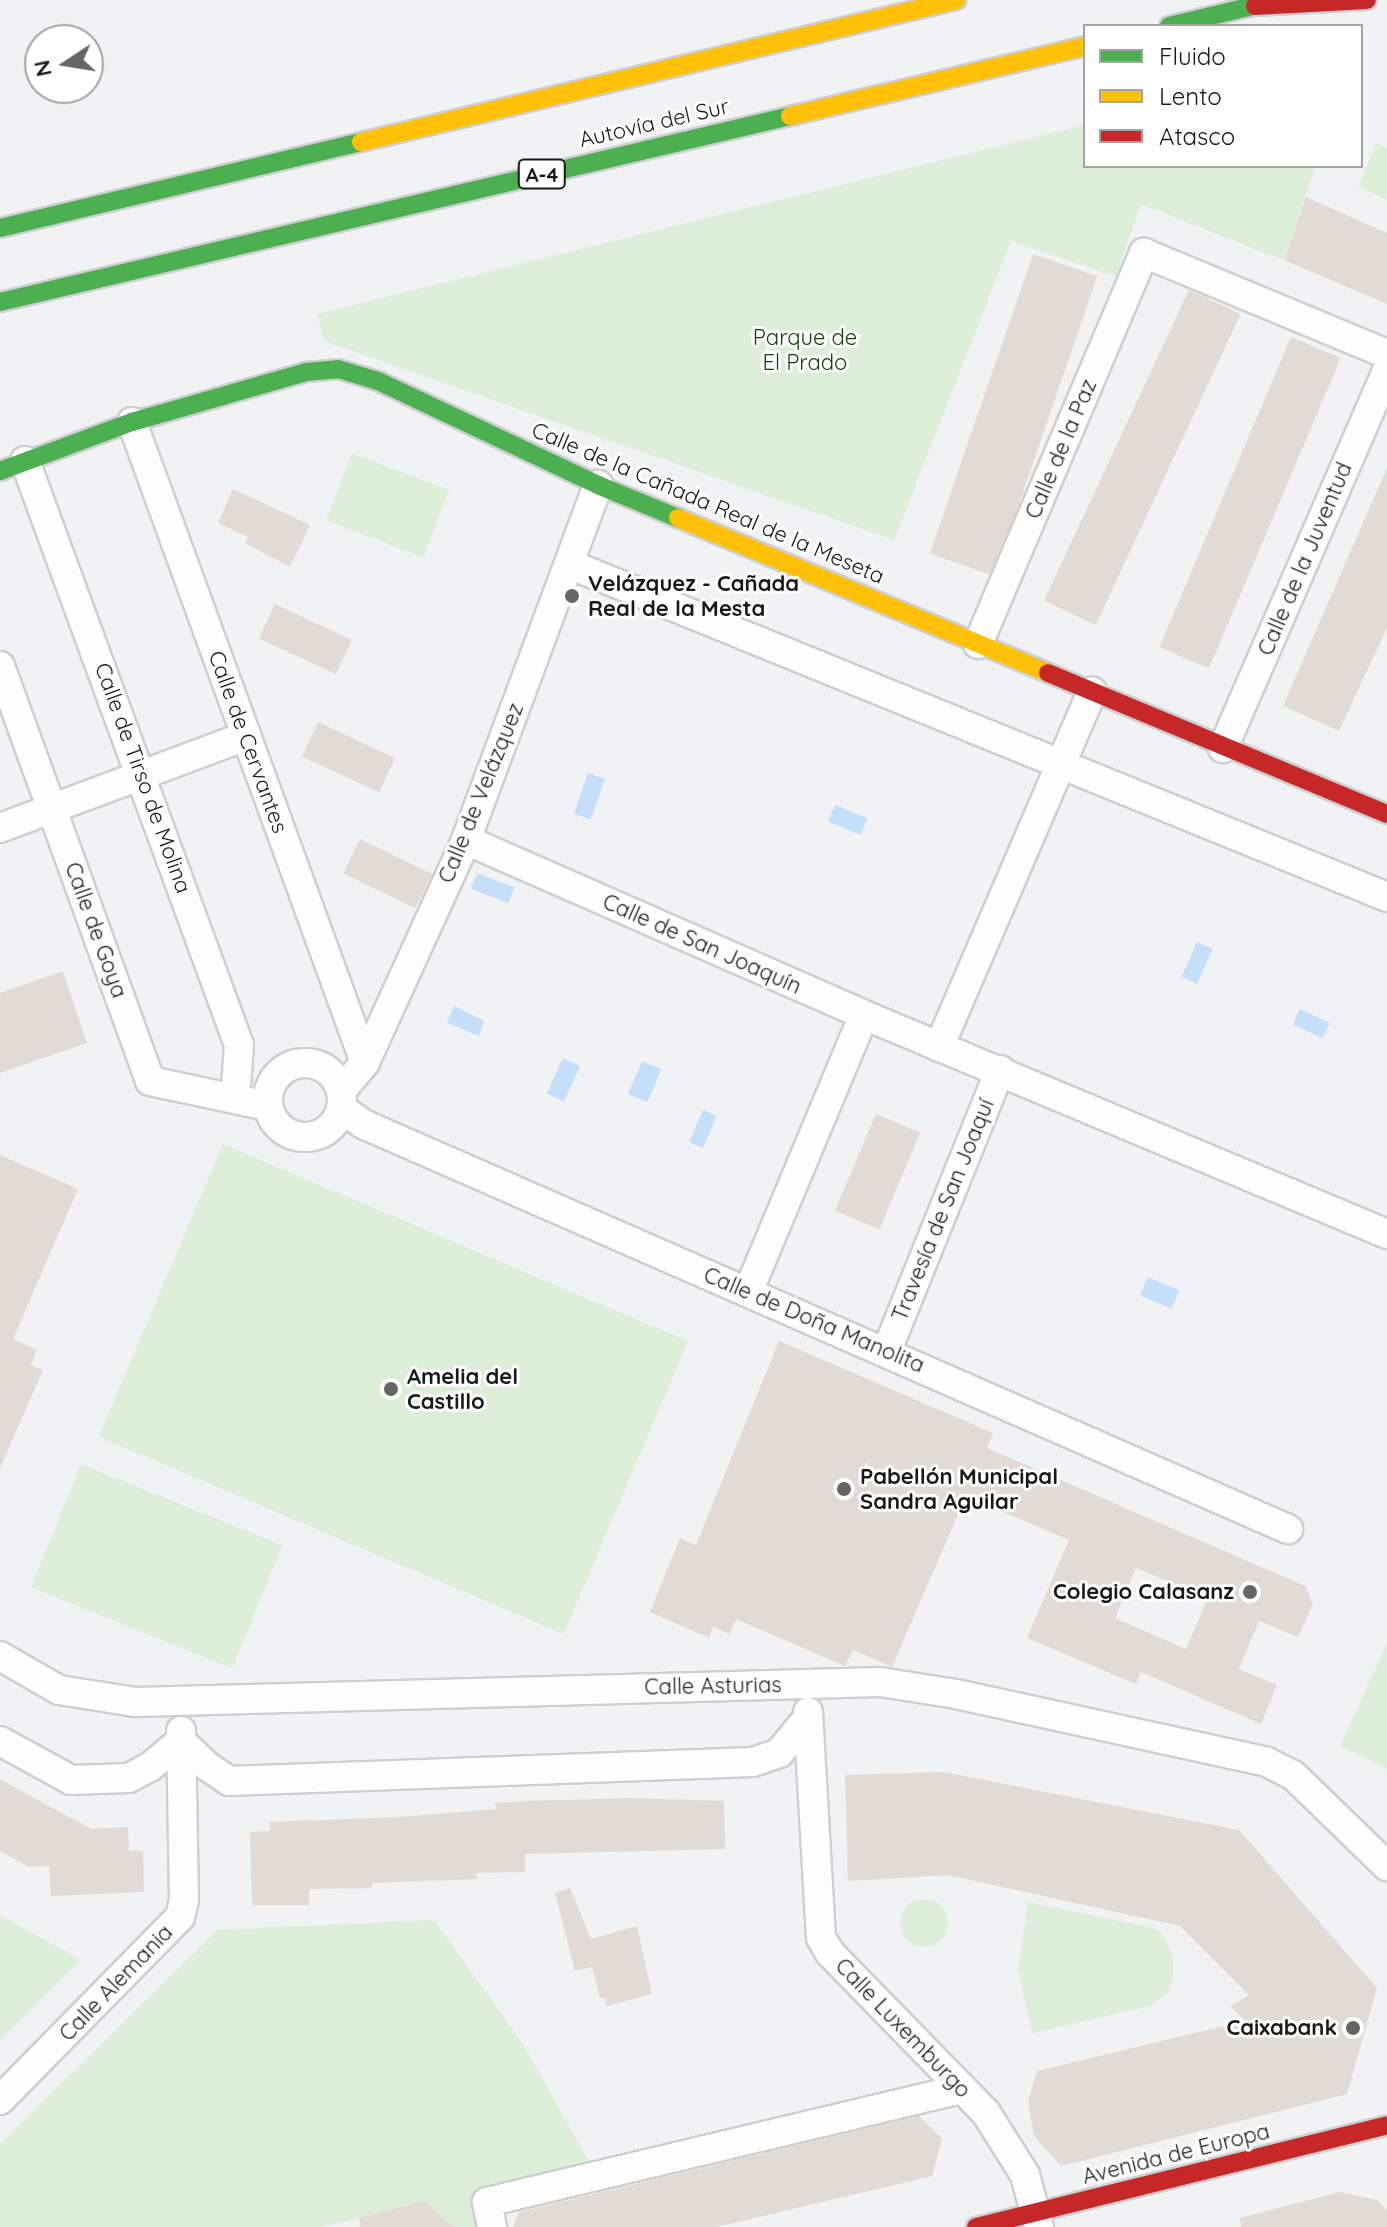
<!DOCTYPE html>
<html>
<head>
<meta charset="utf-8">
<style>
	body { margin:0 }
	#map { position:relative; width:1387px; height:2227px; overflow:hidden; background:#f0f2f4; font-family:Quicksand,sans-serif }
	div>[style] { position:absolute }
	.green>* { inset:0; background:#dceed7; transform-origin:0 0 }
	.round { border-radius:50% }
	.water>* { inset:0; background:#c5dffb; transform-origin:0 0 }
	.building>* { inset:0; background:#e2dbd5; transform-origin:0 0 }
	.roads { filter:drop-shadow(2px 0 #cdcfd1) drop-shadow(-2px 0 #cdcfd1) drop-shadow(0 2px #cdcfd1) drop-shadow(0 -2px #cdcfd1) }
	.street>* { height:28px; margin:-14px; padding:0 14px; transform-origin:14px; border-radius:14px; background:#fdfdfd }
	.street>.ring { margin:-14px; padding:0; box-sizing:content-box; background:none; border:28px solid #fdfdfd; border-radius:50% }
	.fast>* { height:18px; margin:-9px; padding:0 9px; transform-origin:9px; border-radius:9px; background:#4caf50 }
	.slow>* { height:18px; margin:-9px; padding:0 9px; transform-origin:9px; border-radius:9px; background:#ffc107 }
	.jam>* { height:18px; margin:-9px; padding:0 9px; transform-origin:9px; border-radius:9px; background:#c62828 }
	.dots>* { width:22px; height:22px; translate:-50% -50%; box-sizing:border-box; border:4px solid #fff; border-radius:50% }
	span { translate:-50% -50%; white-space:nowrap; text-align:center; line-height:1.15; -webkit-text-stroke:6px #fff; paint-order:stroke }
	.shield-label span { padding:2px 6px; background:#fff; border:2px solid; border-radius:6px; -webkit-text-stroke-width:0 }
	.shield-label { font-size:20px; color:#18191a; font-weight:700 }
	.street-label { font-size:22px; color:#18191a }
	.park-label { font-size:22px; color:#163d01 }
	.poi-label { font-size:22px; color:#18191a; font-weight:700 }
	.left { translate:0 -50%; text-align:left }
	.right { translate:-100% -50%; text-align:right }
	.legend { position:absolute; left:1083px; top:24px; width:280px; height:144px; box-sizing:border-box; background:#fff; border:2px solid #a3a3a3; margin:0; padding:10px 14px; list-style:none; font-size:24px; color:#18191a }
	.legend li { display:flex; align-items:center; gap:16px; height:40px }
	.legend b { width:40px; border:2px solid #a3a3a3 }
	.north { position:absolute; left:24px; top:24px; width:80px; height:80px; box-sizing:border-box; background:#fff; border:2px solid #a3a3a3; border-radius:50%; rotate:258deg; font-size:22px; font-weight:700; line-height:32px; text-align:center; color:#18191a }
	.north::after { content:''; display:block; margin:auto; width:28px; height:36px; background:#646566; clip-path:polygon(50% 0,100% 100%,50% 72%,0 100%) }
</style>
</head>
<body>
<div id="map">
	<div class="green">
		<div style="clip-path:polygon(1085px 125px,1085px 166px,1316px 166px,1283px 260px,1141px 204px,1116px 276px,1011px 241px,894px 540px,324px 341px,317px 314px)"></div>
		<div style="clip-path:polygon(1376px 143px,1387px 148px,1387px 200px,1358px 187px)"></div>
		<div style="left:352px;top:453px;width:104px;height:72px;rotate:21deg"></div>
		<div style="left:223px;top:1144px;width:505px;height:318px;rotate:23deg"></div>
		<div style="left:81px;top:1464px;width:217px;height:133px;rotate:22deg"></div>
		<div style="clip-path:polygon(1387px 1643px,1387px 1769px,1340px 1746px)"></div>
		<div class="round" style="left:900px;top:1899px;width:48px;height:48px"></div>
		<div style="clip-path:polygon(1028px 1902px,1153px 1928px,1163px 1935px,1173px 1956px,1173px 1980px,1168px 1993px,1150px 2006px,1032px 2033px,1018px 1970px)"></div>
		<div style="clip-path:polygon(0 1915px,81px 1960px,0 2040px)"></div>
		<div style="clip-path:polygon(434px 1920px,523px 2044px,600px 2182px,522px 2204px,477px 2227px,454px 2227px,424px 2201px,322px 2227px,0 2227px,0 2144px,217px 1930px)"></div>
	</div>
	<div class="water">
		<div style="left:588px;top:773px;width:18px;height:43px;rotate:19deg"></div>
		<div style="left:835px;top:805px;width:35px;height:18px;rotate:22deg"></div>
		<div style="left:477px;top:873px;width:40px;height:17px;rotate:21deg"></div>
		<div style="left:1197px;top:942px;width:17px;height:38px;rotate:24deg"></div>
		<div style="clip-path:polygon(454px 1006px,484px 1021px,479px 1036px,447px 1023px)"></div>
		<div style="left:1300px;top:1009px;width:33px;height:17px;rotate:25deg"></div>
		<div style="left:563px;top:1058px;width:19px;height:39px;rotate:25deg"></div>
		<div style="left:642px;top:1061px;width:21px;height:36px;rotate:23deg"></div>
		<div style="left:703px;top:1110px;width:15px;height:35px;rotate:23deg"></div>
		<div style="left:1148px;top:1277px;width:34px;height:20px;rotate:23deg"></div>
	</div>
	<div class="building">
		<div style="clip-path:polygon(1306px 197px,1387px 233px,1387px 304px,1284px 260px)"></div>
		<div style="left:1033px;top:254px;width:68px;height:317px;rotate:19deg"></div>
		<div style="left:1189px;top:290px;width:57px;height:343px;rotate:25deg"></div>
		<div style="left:1291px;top:337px;width:54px;height:337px;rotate:23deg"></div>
		<div style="clip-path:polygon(1387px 468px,1387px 628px,1339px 731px,1283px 706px)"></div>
		<div style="clip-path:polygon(233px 489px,310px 525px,290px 567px,245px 543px,248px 537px,218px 523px)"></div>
		<div style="left:275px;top:604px;width:85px;height:38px;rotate:25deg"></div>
		<div style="left:318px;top:722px;width:85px;height:38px;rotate:25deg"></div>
		<div style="left:360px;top:839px;width:80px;height:38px;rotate:26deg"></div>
		<div style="clip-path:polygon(63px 971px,87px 1043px,0 1073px,0 993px)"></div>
		<div style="left:876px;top:1114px;width:48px;height:105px;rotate:23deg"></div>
		<div style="clip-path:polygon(0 1155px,78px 1189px,13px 1339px,37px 1350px,31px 1365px,43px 1370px,0 1468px)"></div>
		<div style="clip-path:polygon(evenodd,779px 1341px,993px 1433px,987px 1448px,1305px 1586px,1313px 1604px,1298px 1637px,1259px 1621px,1239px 1669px,1277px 1685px,1261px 1724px,1141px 1672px,1136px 1684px,1027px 1638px,1069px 1540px,966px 1496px,892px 1667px,853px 1650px,845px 1666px,736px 1619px,730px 1634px,713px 1627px,709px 1638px,650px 1612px,680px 1538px,696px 1545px,779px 1341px,1136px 1568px,1208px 1598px,1186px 1649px,1115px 1618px,1136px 1568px)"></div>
		<div style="clip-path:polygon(944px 1772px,1239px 1830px,1377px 1988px,1347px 2094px,1061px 2166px,1034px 2136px,1028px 2102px,1037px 2071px,1245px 2021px,1230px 2006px,1249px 1995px,1180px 1926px,948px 1875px,848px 1881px,845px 1775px)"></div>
		<div style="clip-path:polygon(0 1779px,91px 1829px,128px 1827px,129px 1851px,143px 1851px,144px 1892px,51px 1896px,49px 1866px,29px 1867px,0 1851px)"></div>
		<div style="clip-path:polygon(629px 1798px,724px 1801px,725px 1849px,525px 1854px,525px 1872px,476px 1873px,477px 1879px,372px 1883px,372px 1888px,309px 1889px,309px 1905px,252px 1905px,250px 1832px,270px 1831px,269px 1822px,400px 1817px,496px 1809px,495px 1803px,526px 1801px)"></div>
		<div style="clip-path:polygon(570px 1888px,591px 1939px,637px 1926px,652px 1994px,607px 2006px,605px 1998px,600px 1998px,592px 1967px,575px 1971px,555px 1893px)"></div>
		<div style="clip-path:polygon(919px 2116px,942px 2139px,932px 2176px,716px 2227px,513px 2227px,519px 2212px)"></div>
		<div style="clip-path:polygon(1340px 2192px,1377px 2200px,1387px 2210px,1387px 2227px,1241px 2227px,1240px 2218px)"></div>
		<div style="clip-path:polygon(424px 2201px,454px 2227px,360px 2227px,359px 2218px)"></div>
	</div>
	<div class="roads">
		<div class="street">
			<div style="left:132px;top:422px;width:681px;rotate:70deg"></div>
			<div style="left:25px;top:461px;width:622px;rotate:69.88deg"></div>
			<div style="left:239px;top:1045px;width:54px;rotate:94.2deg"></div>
			<div style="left:569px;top:564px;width:883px;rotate:22.15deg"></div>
			<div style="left:978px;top:644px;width:425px;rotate:-67deg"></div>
			<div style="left:1144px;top:253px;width:263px;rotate:22.6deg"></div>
			<div style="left:0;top:666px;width:441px;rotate:70.1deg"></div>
			<div style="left:150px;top:1081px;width:121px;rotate:12deg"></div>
			<div style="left:1223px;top:748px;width:412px;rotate:-66.5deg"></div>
			<div style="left:0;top:828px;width:263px;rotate:-20.5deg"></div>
			<div style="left:466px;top:840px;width:435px;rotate:23.7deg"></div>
			<div style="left:864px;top:1015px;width:567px;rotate:22.72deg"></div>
			<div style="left:939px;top:1047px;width:387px;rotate:-66.7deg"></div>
			<div class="ring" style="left:268px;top:1063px;width:46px;height:46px"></div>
			<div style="left:341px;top:1091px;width:38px;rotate:-50deg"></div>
			<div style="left:365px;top:1062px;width:244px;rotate:-65.5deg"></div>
			<div style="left:466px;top:840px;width:379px;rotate:-69.6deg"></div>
			<div style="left:341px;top:1108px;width:27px;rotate:36deg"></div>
			<div style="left:363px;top:1124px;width:1010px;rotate:23.65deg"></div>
			<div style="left:748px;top:1292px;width:300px;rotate:-67.3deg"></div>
			<div style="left:887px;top:1350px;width:302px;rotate:-68deg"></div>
			<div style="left:0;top:1656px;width:68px;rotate:30deg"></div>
			<div style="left:59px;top:1690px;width:78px;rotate:8.9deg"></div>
			<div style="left:136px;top:1702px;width:744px;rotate:-1.54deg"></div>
			<div style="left:880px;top:1682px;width:77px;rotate:9deg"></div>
			<div style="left:956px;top:1694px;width:318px;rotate:12.3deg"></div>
			<div style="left:1267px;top:1762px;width:29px;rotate:27deg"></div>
			<div style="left:1293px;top:1775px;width:131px;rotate:44.1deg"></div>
			<div style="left:808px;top:1712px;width:226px;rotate:86.7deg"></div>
			<div style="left:821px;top:1938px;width:17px;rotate:59deg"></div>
			<div style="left:830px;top:1953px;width:223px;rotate:45.7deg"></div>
			<div style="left:986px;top:2113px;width:73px;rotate:57.8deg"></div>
			<div style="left:1025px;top:2175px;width:54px;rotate:74.9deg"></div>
			<div style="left:0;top:1741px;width:81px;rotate:28.8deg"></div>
			<div style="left:71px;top:1780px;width:58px;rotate:-2deg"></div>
			<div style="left:129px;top:1778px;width:24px;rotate:-28deg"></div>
			<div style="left:150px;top:1767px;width:40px;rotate:-40deg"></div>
			<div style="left:181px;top:1741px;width:36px;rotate:44deg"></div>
			<div style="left:207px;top:1766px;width:27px;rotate:34deg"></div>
			<div style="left:229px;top:1781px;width:524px;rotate:-2.08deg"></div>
			<div style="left:753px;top:1762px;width:28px;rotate:-19deg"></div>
			<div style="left:779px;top:1753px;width:45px;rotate:-50.4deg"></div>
			<div style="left:0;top:2100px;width:257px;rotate:-45.5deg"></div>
			<div style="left:180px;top:1917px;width:17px;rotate:-77deg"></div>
			<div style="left:184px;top:1900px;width:169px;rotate:-91deg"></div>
			<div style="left:492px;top:2227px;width:25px;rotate:-101deg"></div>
			<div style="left:487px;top:2202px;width:487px;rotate:-13.4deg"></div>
		</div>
		<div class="fast">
			<div style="left:1169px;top:26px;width:112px;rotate:-13.4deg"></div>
			<div style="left:0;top:228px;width:371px;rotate:-13.4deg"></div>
			<div style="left:0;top:302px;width:812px;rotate:-13.25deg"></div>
			<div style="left:0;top:471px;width:141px;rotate:-20.4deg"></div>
			<div style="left:132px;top:422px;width:181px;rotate:-16deg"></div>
			<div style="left:306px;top:372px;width:32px;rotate:-5deg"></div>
			<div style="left:338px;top:369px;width:42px;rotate:16.7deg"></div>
			<div style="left:378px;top:381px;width:243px;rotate:25.3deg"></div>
			<div style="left:598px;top:485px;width:87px;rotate:22.4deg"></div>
		</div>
		<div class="slow">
			<div style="left:790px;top:116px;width:303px;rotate:-13.3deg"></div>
			<div style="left:361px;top:142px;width:612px;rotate:-13.42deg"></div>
			<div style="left:678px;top:518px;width:401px;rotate:22.7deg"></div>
		</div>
		<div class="jam">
			<div style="left:1255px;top:6px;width:112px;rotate:-3.1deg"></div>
			<div style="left:1048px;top:673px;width:367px;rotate:22.6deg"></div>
			<div style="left:976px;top:2227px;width:423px;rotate:-13.9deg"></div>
		</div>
	</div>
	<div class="dots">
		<div style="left:572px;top:596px;background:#646566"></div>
		<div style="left:391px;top:1389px;background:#646566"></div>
		<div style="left:844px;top:1489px;background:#646566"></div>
		<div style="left:1250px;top:1592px;background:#646566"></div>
		<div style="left:1353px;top:2028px;background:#646566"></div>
	</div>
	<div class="shield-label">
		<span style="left:542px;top:174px">A-4</span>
	</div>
	<div class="street-label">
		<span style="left:654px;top:123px;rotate:-13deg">Autovía del Sur</span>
		<span style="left:1061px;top:449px;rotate:-67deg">Calle de la Paz</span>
		<span style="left:708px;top:503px;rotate:23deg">Calle de la Cañada Real de la Meseta</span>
		<span style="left:1305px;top:559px;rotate:-67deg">Calle de la Juventud</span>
		<span style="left:248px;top:742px;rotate:70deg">Calle de Cervantes</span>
		<span style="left:143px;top:778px;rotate:70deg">Calle de Tirso de Molina</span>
		<span style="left:481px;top:793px;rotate:-68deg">Calle de Velázquez</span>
		<span style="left:96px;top:930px;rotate:70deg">Calle de Goya</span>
		<span style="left:702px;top:944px;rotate:24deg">Calle de San Joaquín</span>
		<span style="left:943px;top:1210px;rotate:-68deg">Travesía de San Joaquí</span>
		<span style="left:814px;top:1320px;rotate:23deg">Calle de Doña Manolita</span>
		<span style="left:713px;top:1686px;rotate:-1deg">Calle Asturias</span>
		<span style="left:116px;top:1983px;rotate:-46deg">Calle Alemania</span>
		<span style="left:903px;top:2028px;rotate:46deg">Calle Luxemburgo</span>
		<span style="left:1176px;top:2154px;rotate:-14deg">Avenida de Europa</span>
	</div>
	<div class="park-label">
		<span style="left:805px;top:350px">Parque de<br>El Prado</span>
	</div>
	<div class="poi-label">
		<span class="left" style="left:588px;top:596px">Velázquez - Cañada<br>Real de la Mesta</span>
		<span class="left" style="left:407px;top:1389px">Amelia del<br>Castillo</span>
		<span class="left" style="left:860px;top:1489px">Pabellón Municipal<br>Sandra Aguilar</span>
		<span class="right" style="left:1234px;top:1592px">Colegio Calasanz</span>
		<span class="right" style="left:1337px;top:2028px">Caixabank</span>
	</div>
	<ul class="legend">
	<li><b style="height:10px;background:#4caf50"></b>Fluido</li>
	<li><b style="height:10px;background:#ffc107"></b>Lento</li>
	<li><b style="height:10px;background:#c62828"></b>Atasco</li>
	</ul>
	<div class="north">N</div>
</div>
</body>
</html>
